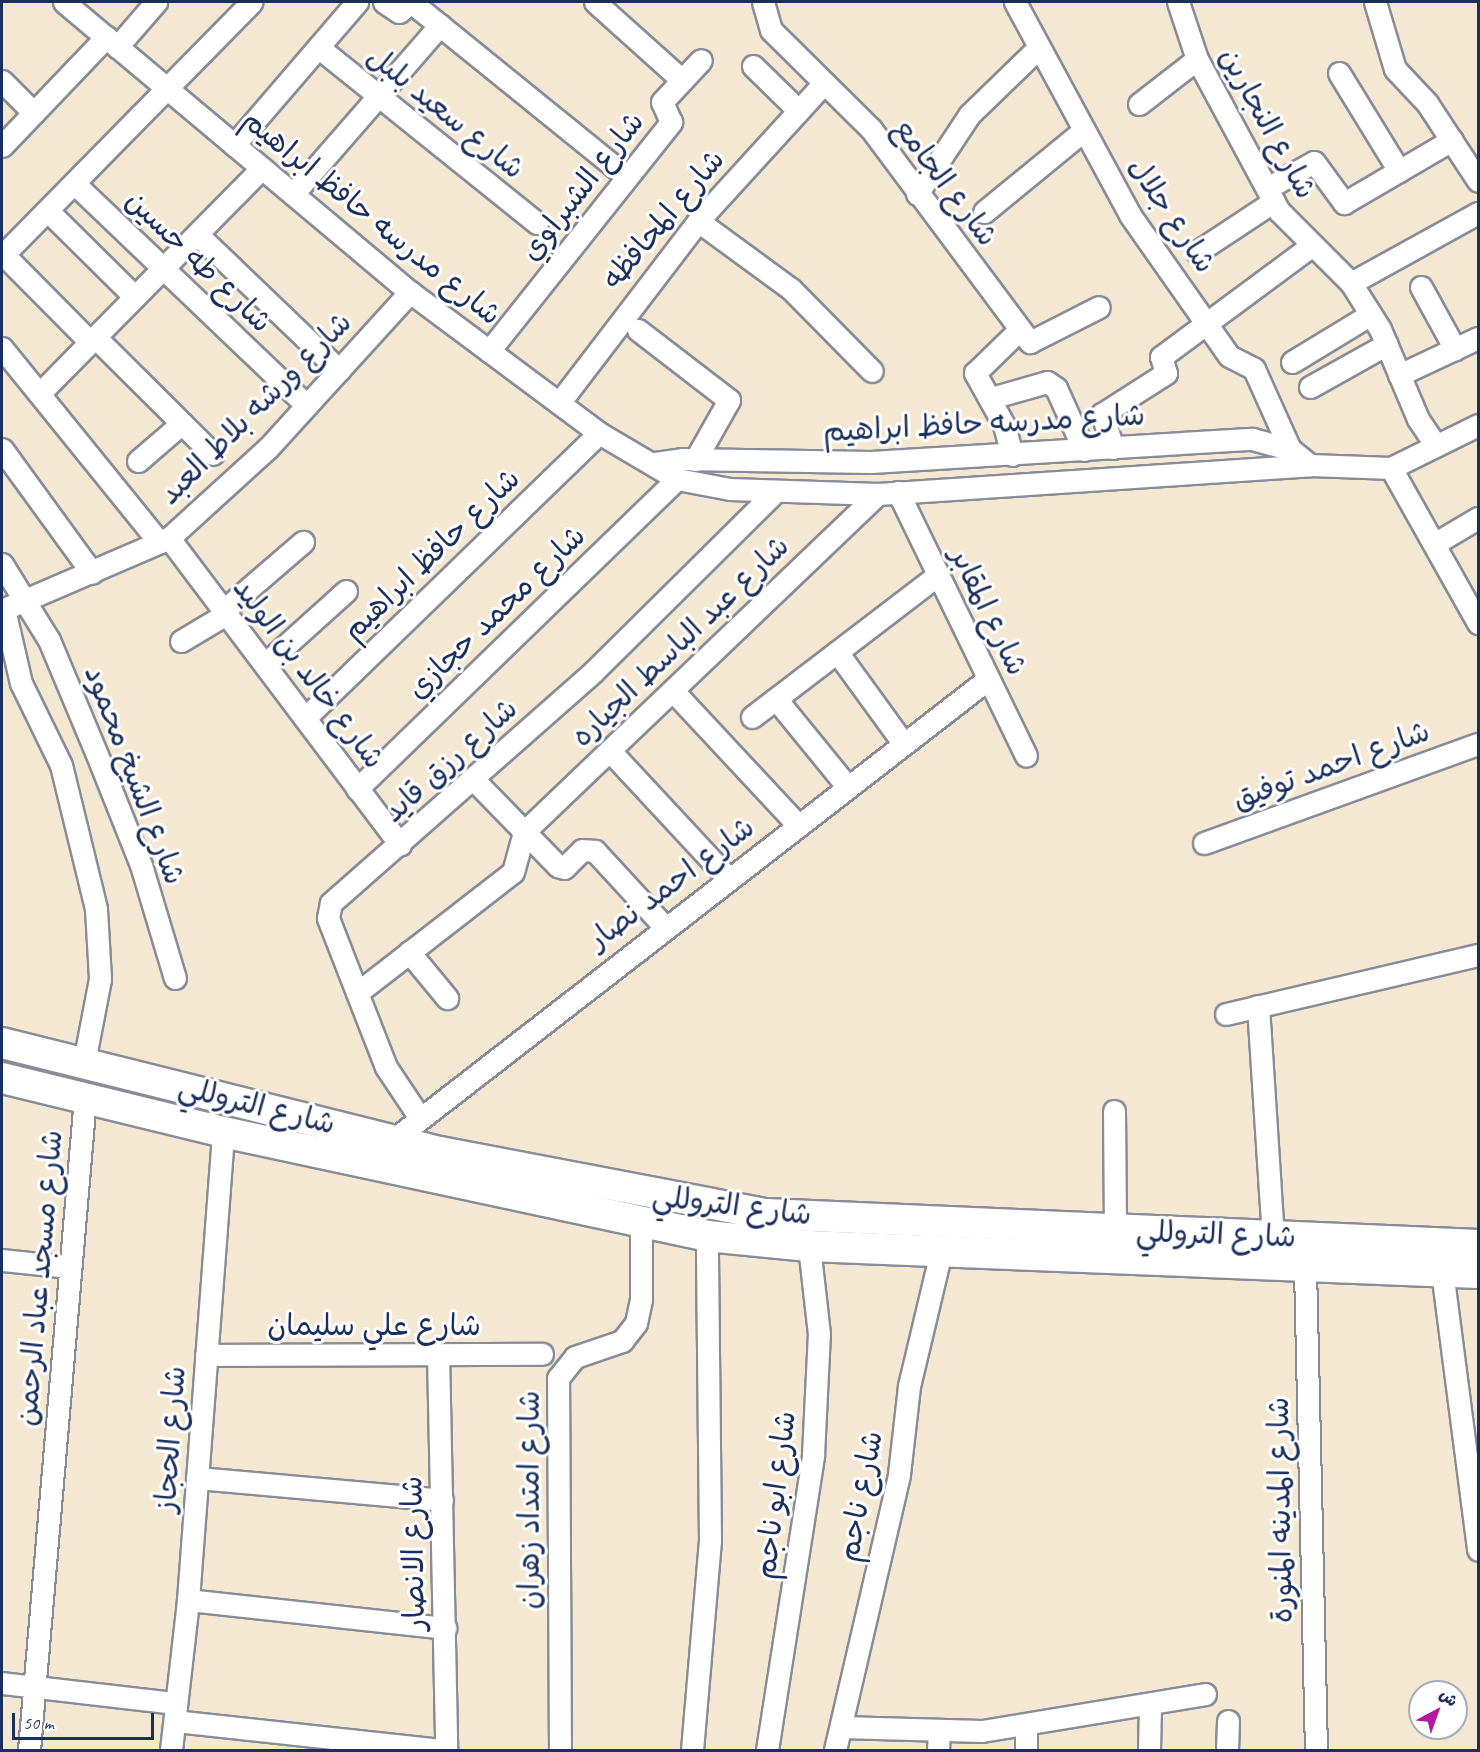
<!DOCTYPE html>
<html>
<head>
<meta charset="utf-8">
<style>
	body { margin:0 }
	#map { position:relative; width:1480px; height:1752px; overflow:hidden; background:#f4e8d2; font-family:Caveat,"Playpen Sans Arabic",sans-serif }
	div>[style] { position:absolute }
	.roads { filter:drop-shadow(2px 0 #888c98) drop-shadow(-2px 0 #888c98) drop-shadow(0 2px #888c98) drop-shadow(0 -2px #888c98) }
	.street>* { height:21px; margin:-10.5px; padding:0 10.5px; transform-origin:10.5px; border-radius:10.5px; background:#fff }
	.secondary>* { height:30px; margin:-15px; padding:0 15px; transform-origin:15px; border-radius:15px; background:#fff }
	span { translate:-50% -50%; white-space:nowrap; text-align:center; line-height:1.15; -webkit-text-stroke:6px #fff; paint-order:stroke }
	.street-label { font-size:30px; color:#1b2f5e }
	.frame { position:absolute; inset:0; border:3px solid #1b2f5e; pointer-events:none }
	.north { position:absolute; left:1408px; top:1680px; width:60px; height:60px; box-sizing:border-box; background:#fff; border:2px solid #a4acbf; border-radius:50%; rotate:41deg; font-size:16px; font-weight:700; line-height:24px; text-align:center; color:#1b2f5e }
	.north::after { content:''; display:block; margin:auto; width:21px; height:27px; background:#b5179e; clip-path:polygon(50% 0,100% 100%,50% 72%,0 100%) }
	.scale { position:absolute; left:12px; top:1713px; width:142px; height:27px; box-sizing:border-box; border:3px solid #1b2f5e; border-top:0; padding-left:8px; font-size:18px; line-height:21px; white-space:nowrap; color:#1b2f5e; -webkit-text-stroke:4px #fff; paint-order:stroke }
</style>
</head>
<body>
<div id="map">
	<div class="roads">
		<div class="street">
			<div style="left:64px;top:2px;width:451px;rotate:40deg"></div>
			<div style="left:410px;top:292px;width:236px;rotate:36.7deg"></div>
			<div style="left:599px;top:433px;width:91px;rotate:30.5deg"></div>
			<div style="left:677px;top:479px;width:54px;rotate:10.7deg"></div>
			<div style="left:730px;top:489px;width:148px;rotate:1.9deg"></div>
			<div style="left:878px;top:494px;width:433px;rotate:-3.8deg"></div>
			<div style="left:1310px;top:465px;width:81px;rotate:2.1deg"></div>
			<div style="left:1391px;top:468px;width:97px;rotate:-26.3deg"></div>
			<div style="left:384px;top:2px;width:18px;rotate:34deg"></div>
			<div style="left:399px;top:12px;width:16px;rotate:-40deg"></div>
			<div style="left:411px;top:2px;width:278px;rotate:39deg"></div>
			<div style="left:595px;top:2px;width:117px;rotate:41.9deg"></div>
			<div style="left:763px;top:2px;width:29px;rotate:74deg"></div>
			<div style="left:771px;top:30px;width:141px;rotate:44.7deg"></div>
			<div style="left:871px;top:129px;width:266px;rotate:53.3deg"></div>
			<div style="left:1030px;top:342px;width:77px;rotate:-26.9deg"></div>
			<div style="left:1015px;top:2px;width:242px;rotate:61.6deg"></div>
			<div style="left:1130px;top:215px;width:172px;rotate:54.9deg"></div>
			<div style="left:1229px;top:356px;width:28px;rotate:27deg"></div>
			<div style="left:1254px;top:369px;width:88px;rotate:65.8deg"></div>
			<div style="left:1178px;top:2px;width:60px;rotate:71.6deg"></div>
			<div style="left:1197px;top:59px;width:173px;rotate:61.7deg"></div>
			<div style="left:1279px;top:211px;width:102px;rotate:45deg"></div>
			<div style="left:1351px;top:283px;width:54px;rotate:57.8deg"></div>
			<div style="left:1380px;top:329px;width:98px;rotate:67.1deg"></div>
			<div style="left:1418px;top:419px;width:32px;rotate:56deg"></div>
			<div style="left:1375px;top:2px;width:70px;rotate:73.4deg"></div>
			<div style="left:1395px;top:69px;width:47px;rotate:46.7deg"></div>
			<div style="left:1427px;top:103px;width:93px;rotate:56.8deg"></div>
			<div style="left:117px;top:47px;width:60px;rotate:-49.1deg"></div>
			<div style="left:318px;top:47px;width:281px;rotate:38.8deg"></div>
			<div style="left:753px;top:66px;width:63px;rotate:44.4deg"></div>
			<div style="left:1339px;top:73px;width:115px;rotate:58.5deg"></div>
			<div style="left:2px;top:81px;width:45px;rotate:45deg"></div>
			<div style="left:1139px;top:104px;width:73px;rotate:-37.8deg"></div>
			<div style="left:234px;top:145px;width:189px;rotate:-49.3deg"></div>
			<div style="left:2px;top:146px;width:151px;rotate:-46.3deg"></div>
			<div style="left:76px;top:185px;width:318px;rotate:43.7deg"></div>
			<div style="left:1269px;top:187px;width:51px;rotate:-29.1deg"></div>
			<div style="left:1314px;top:162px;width:51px;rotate:53.8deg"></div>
			<div style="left:1344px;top:203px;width:125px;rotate:-30.3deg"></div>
			<div style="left:293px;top:194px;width:224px;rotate:-49deg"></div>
			<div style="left:917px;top:194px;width:95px;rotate:-56.6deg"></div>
			<div style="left:969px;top:115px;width:95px;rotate:-44.1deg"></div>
			<div style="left:48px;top:211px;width:122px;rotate:44.7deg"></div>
			<div style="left:984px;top:212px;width:128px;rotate:-39.3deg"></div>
			<div style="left:698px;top:221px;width:115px;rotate:36.2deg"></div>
			<div style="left:791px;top:289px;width:115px;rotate:45.4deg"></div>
			<div style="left:197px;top:234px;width:197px;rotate:43.8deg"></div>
			<div style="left:1197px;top:252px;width:92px;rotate:-33.5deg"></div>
			<div style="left:3px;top:254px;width:124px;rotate:45.3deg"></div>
			<div style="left:2px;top:256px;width:356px;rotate:-45.5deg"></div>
			<div style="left:1351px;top:283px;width:145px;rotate:-28.9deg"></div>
			<div style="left:1421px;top:287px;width:71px;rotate:61.3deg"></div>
			<div style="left:638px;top:330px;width:115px;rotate:37.6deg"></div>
			<div style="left:729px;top:400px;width:69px;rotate:119.5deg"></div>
			<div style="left:95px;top:337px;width:166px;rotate:44.8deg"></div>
			<div style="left:2px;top:348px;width:250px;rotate:51deg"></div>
			<div style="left:489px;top:351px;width:293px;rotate:-51.5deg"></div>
			<div style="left:671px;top:122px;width:22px;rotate:-114deg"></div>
			<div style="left:662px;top:102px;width:57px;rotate:-47.1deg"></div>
			<div style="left:1292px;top:362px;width:92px;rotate:-31.3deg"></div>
			<div style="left:1399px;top:375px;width:87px;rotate:-25.1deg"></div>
			<div style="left:1310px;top:387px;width:88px;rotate:-29.2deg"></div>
			<div style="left:40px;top:393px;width:316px;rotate:-45.4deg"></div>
			<div style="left:991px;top:398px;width:58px;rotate:-15.9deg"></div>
			<div style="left:1047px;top:382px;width:11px;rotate:34deg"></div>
			<div style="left:1056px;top:388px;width:68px;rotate:65.7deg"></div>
			<div style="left:559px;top:403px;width:229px;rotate:-52.6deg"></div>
			<div style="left:698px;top:221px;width:187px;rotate:-47.6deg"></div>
			<div style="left:1113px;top:448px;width:36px;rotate:-108deg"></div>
			<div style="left:1102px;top:414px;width:76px;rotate:-32.6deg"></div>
			<div style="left:1166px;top:373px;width:17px;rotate:-107deg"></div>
			<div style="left:1161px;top:357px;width:187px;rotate:-36.5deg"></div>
			<div style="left:2px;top:449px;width:153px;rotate:54deg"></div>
			<div style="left:1012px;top:455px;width:31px;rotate:-105deg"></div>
			<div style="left:1004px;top:425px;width:60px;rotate:-119.1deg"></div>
			<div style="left:975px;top:373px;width:62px;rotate:-44.3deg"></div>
			<div style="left:138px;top:461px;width:58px;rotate:-40.8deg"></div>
			<div style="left:655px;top:463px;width:27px;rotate:-8deg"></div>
			<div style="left:682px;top:459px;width:189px;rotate:0.9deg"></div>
			<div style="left:871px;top:462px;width:382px;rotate:-3.5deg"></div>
			<div style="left:1252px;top:439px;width:39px;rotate:15deg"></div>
			<div style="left:1290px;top:449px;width:26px;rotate:39deg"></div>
			<div style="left:1391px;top:468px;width:178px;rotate:60.7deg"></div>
			<div style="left:898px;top:492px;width:293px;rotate:64.1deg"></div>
			<div style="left:169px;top:538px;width:384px;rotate:53deg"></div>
			<div style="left:1434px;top:544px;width:51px;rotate:-30.6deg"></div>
			<div style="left:2px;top:564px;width:89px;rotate:58.3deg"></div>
			<div style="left:49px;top:640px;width:132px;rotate:67.3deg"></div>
			<div style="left:100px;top:762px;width:111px;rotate:68.3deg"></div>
			<div style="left:141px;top:865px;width:118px;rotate:73.3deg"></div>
			<div style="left:4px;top:609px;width:76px;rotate:77.1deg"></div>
			<div style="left:21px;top:683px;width:91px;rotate:64deg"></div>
			<div style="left:61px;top:765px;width:148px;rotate:76.3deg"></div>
			<div style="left:96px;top:909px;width:70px;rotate:86.7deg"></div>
			<div style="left:100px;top:979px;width:85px;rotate:100.9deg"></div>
			<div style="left:225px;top:609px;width:103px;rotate:-40.7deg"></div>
			<div style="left:2px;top:610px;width:182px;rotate:-23.3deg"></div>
			<div style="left:169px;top:538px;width:134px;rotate:-42.3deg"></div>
			<div style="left:268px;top:448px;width:211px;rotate:-47.7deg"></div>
			<div style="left:181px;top:641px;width:55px;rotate:-30.8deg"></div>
			<div style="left:837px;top:652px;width:112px;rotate:54deg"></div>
			<div style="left:265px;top:664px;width:109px;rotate:-42deg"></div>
			<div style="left:673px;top:691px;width:182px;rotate:47deg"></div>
			<div style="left:776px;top:699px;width:112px;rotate:50.8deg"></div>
			<div style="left:752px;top:717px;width:234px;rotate:-37.4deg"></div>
			<div style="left:305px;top:718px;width:409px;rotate:-44.1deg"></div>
			<div style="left:610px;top:751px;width:172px;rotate:47.1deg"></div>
			<div style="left:473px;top:779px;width:122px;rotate:45.7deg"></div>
			<div style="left:558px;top:866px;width:6px;rotate:18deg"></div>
			<div style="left:564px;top:868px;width:25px;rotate:-45deg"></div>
			<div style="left:582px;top:850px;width:13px;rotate:4deg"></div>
			<div style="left:595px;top:851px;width:100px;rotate:47.4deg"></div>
			<div style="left:357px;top:789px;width:446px;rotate:-44.1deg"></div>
			<div style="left:1204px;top:843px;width:291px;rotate:-19.9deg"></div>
			<div style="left:409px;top:952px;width:60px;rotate:50.4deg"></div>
			<div style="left:357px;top:993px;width:197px;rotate:-37.8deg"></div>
			<div style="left:513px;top:872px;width:41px;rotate:-74.6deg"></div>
			<div style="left:524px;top:832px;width:489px;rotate:-43.7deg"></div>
			<div style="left:1258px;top:1006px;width:230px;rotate:86.3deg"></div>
			<div style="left:1226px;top:1014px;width:259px;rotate:-13.2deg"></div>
			<div style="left:1114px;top:1111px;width:120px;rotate:89.5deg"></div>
			<div style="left:420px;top:1118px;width:61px;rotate:-123.7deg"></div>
			<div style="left:386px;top:1067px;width:160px;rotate:-111.3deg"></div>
			<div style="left:328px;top:918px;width:15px;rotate:-79deg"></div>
			<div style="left:331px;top:903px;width:349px;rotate:-41.4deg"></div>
			<div style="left:593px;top:672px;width:256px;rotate:-44.7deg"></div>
			<div style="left:393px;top:1140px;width:753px;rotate:-37.77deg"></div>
			<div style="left:2px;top:1260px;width:67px;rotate:6deg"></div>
			<div style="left:1305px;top:1267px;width:483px;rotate:88.7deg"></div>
			<div style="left:1442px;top:1271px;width:281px;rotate:82.6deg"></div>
			<div style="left:438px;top:1354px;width:396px;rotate:88.8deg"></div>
			<div style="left:206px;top:1355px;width:336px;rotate:-0.2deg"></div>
			<div style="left:197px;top:1478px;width:246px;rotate:5.1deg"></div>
			<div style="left:188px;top:1600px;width:259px;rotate:6.2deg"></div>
			<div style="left:2px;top:1683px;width:175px;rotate:6.6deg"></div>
			<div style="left:175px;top:1721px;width:271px;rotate:6.2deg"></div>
			<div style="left:1026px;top:1726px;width:24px;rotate:90deg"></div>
			<div style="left:841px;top:1727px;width:141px;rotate:1.6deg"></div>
			<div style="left:982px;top:1731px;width:226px;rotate:-9.4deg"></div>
			<div style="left:29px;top:1750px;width:654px;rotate:-85.09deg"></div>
			<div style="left:171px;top:1750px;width:151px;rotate:-83.5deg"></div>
			<div style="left:188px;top:1600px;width:469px;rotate:-85.7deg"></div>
			<div style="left:560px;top:1750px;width:372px;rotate:-90.3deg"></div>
			<div style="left:558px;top:1378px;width:27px;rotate:-51deg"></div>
			<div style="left:575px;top:1357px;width:50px;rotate:-18.8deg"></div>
			<div style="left:622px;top:1341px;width:23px;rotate:-52deg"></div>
			<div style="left:636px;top:1323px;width:24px;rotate:-78deg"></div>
			<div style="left:641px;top:1300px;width:76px;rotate:-90deg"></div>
			<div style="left:692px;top:1750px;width:211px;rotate:-85.1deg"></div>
			<div style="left:710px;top:1540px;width:304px;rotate:-90.6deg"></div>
			<div style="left:767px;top:1750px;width:299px;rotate:-81.1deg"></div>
			<div style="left:813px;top:1455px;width:121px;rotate:-87.2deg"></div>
			<div style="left:819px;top:1334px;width:89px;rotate:-96.5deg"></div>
			<div style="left:835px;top:1750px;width:283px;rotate:-76.9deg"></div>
			<div style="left:899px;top:1474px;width:89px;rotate:-83.5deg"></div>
			<div style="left:909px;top:1386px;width:138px;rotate:-76.6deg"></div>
			<div style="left:938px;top:1750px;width:18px;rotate:-87deg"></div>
			<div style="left:1149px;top:1750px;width:45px;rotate:-88.7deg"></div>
			<div style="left:1227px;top:1750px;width:29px;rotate:-88deg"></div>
		</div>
		<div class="secondary">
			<div style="left:2px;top:1043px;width:451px;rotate:14deg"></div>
			<div style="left:440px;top:1152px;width:332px;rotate:10.8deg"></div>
			<div style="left:766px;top:1214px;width:713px;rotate:2.49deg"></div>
			<div style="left:2px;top:1078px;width:228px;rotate:13.7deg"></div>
			<div style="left:223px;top:1132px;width:495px;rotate:12.1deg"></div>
			<div style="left:707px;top:1236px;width:102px;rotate:5.6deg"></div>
			<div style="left:809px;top:1246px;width:670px;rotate:2.31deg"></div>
		</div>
	</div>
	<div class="street-label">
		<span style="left:446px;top:112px;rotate:39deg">شارع سعيد بلبل</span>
		<span style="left:1268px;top:123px;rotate:61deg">شارع النجارين</span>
		<span style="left:946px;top:182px;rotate:53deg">شارع الجامع</span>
		<span style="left:582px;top:186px;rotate:-52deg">شارع الشبراوي</span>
		<span style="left:1172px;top:215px;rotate:56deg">شارع جلال</span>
		<span style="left:372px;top:217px;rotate:39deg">شارع مدرسه حافظ ابراهيم</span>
		<span style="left:663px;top:219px;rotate:-50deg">شارع المحافظه</span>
		<span style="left:199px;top:261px;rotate:44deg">شارع طه حسين</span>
		<span style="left:255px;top:408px;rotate:-45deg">شارع ورشه بلاط العبد</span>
		<span style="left:984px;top:423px;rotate:-3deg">شارع مدرسه حافظ ابراهيم</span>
		<span style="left:431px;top:554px;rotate:-44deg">شارع حافظ ابراهيم</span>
		<span style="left:989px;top:611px;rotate:64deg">شارع المقابر</span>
		<span style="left:496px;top:612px;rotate:-44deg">شارع محمد حجازي</span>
		<span style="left:680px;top:641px;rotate:-44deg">شارع عبد الباسط الجياره</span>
		<span style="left:309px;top:673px;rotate:53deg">شارع خالد بن الوليد</span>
		<span style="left:450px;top:760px;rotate:-42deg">شارع رزق قايد</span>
		<span style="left:1331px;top:765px;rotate:-20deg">شارع احمد توفيق</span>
		<span style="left:135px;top:775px;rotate:69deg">شارع الشيخ محمود</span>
		<span style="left:671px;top:883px;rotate:-37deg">شارع احمد نصار</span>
		<span style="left:257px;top:1105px;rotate:14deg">شارع التروللي</span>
		<span style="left:732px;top:1205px;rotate:7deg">شارع التروللي</span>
		<span style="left:1216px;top:1234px;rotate:2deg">شارع التروللي</span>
		<span style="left:39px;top:1278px;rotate:-85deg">شارع مسجد عباد الرحمن</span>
		<span style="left:374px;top:1325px">شارع علي سليمان</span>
		<span style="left:170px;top:1439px;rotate:-86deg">شارع الحجاز</span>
		<span style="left:775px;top:1495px;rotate:-83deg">شارع ابو ناجم</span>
		<span style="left:860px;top:1496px;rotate:-79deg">شارع ناجم</span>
		<span style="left:529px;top:1500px;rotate:-90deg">شارع امتداد زهران</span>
		<span style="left:1280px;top:1510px;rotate:-91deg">شارع المدينه المنورة</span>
		<span style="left:413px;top:1553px;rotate:-91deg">شارع الانصار</span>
	</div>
	<div class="frame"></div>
	<div class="north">ش</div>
	<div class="scale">50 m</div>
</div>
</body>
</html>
